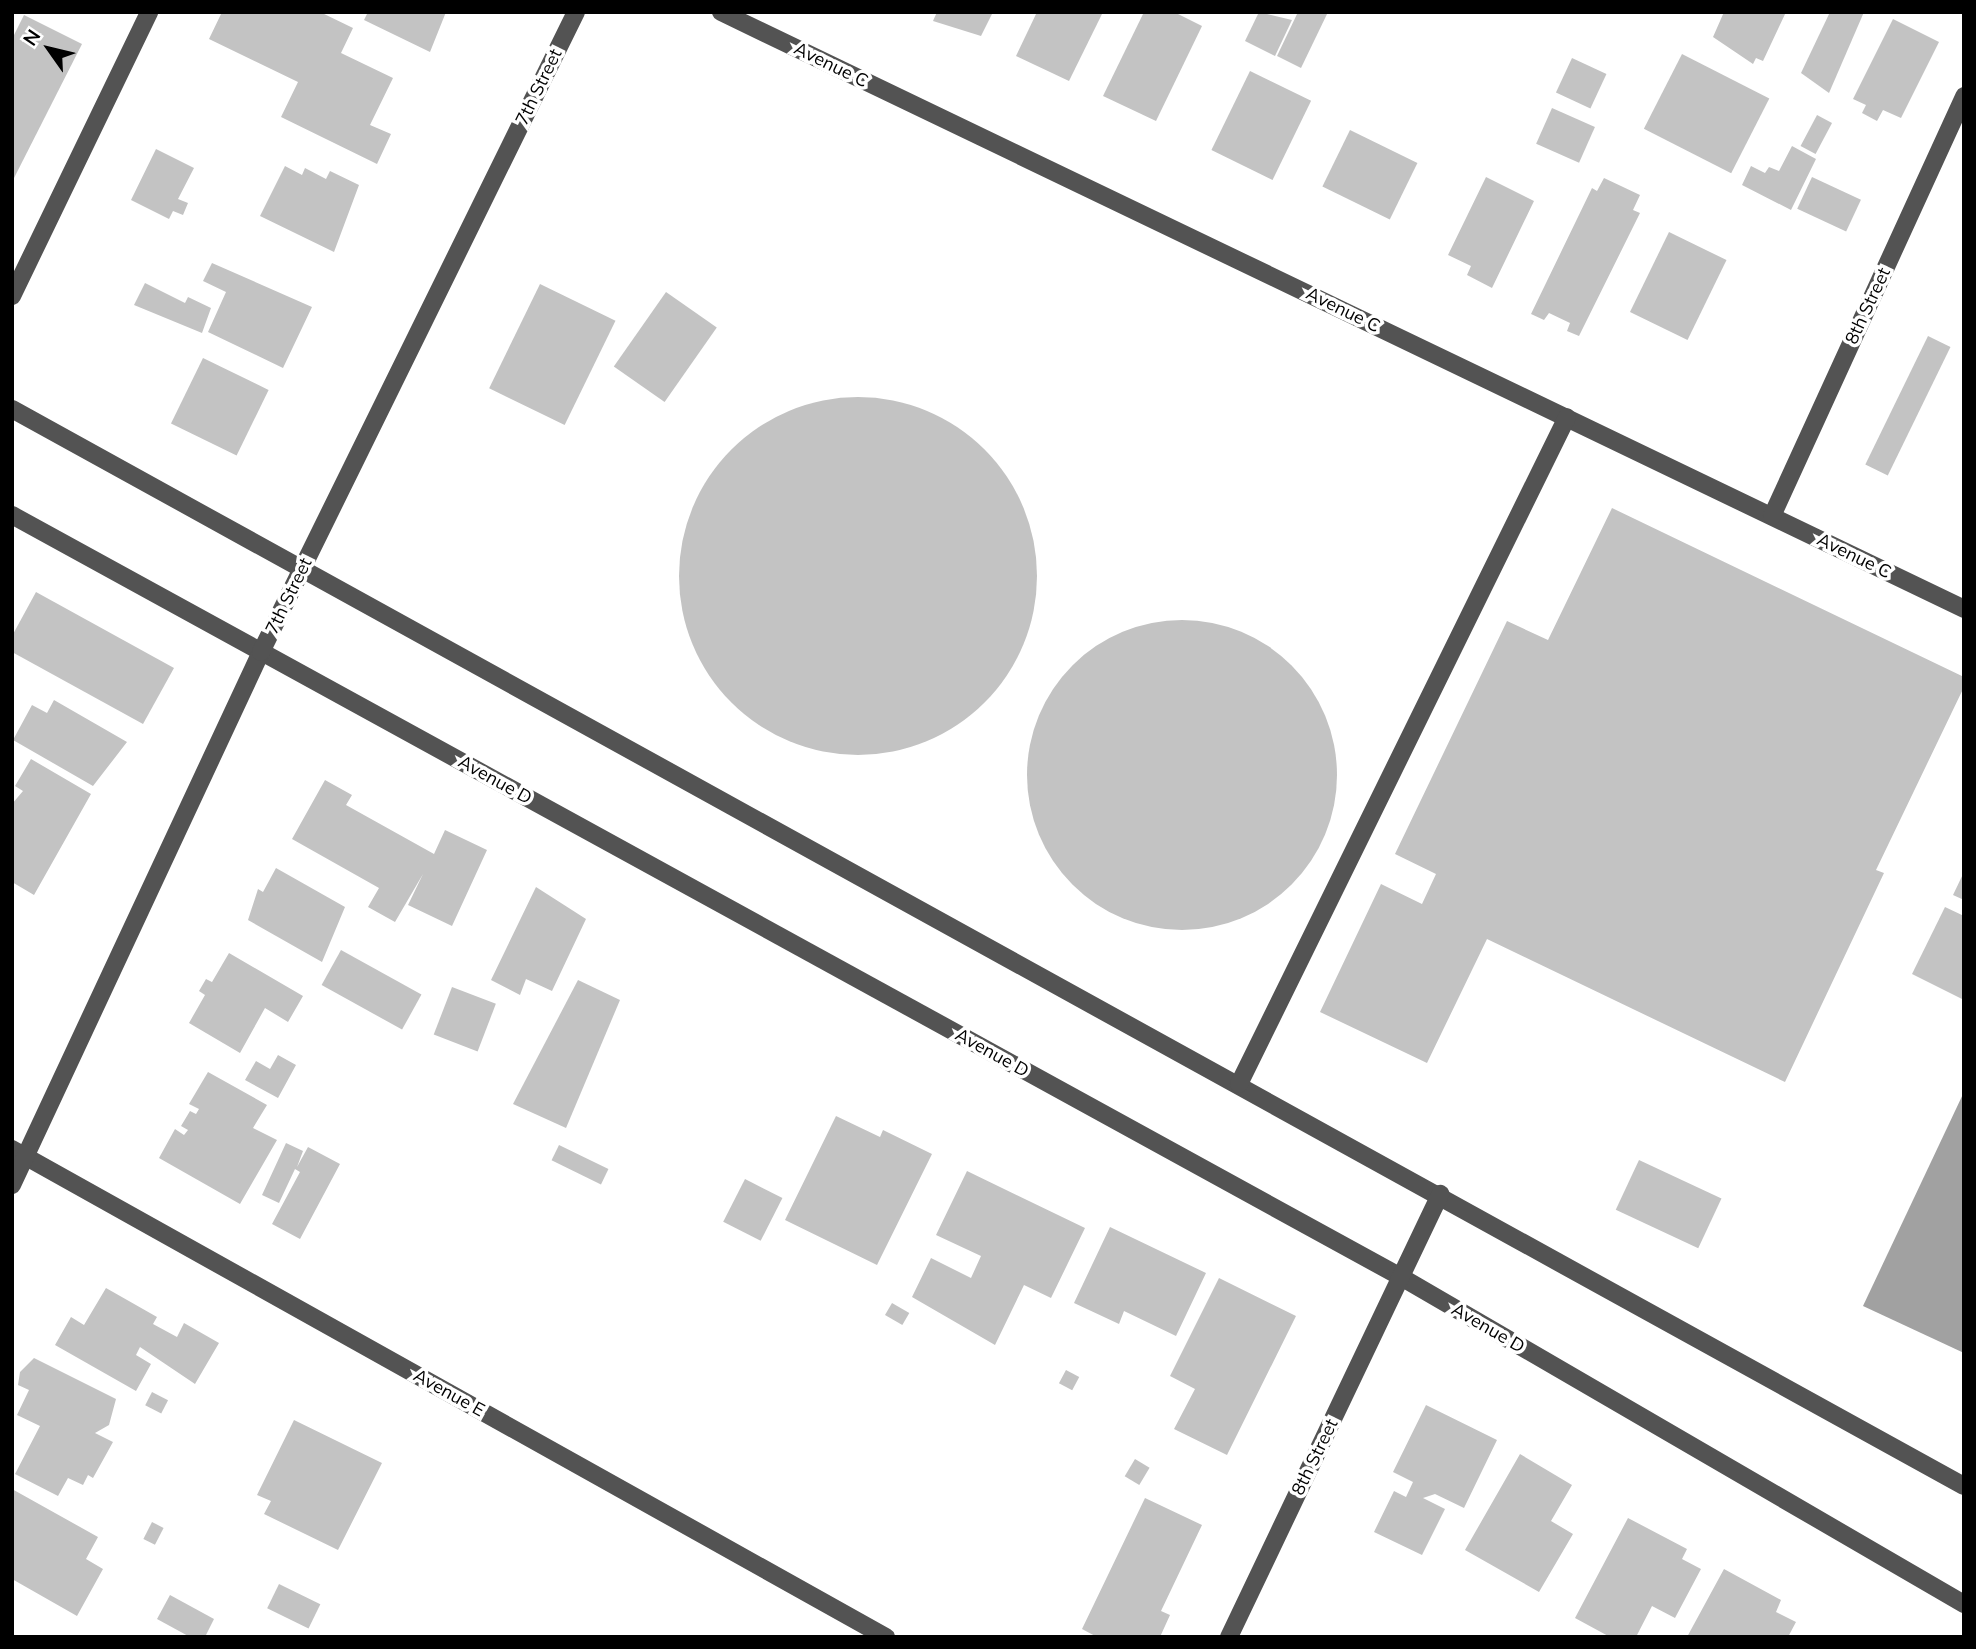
<!DOCTYPE html>
<html>
<head>
<meta charset="utf-8">
<style>
	body { margin:0 }
	#map { position:relative; width:1976px; height:1649px; overflow:hidden; background:#fff; font-family:Mulish,sans-serif }
	div>[style] { position:absolute }
	.water>* { inset:0; background:#a1a1a1 }
	.building>* { inset:0; background:#c3c3c3; transform-origin:0 0 }
	.round { border-radius:50% }
	.minor>* { height:18px; margin:-9px; padding:0 9px; transform-origin:9px; border-radius:9px; background:#535353 }
	span { translate:-50% -50%; white-space:nowrap; text-align:center; line-height:1.15; -webkit-text-stroke:7px #fff; paint-order:stroke }
	.street-label { font-size:18px; color:#000 }
	.frame { position:absolute; inset:0; border:14px solid #000; pointer-events:none }
	.north { position:absolute; left:14px; top:14px; width:70px; height:70px; -webkit-text-stroke:5px #fff; paint-order:stroke; rotate:304deg; font-size:19px; font-weight:700; line-height:28px; text-align:center; color:#000 }
	.north::after { content:''; display:block; margin:auto; width:24px; height:32px; background:#000; clip-path:polygon(50% 0,100% 100%,50% 72%,0 100%) }
</style>
</head>
<body>
<div id="map">
	<div class="water">
		<div style="clip-path:polygon(1964px 1092px,1964px 1353px,1863px 1306px)"></div>
	</div>
	<div class="building">
		<div style="clip-path:polygon(222px 12px,320px 12px,353px 28px,341px 53px,393px 78px,370px 125px,391px 134px,377px 164px,281px 117px,298px 82px,209px 39px)"></div>
		<div style="clip-path:polygon(368px 12px,446px 12px,430px 52px,364px 20px)"></div>
		<div style="clip-path:polygon(937px 12px,993px 12px,981px 36px,933px 21px)"></div>
		<div style="clip-path:polygon(1037px 12px,1103px 12px,1069px 81px,1016px 56px)"></div>
		<div style="clip-path:polygon(1144px 12px,1174px 12px,1202px 26px,1156px 121px,1103px 96px)"></div>
		<div style="clip-path:polygon(1259px 12px,1292px 20px,1275px 56px,1245px 41px)"></div>
		<div style="clip-path:polygon(1298px 12px,1328px 12px,1301px 68px,1277px 56px)"></div>
		<div style="clip-path:polygon(1724px 12px,1786px 12px,1763px 61px,1756px 58px,1753px 64px,1713px 37px)"></div>
		<div style="clip-path:polygon(1830px 12px,1864px 12px,1829px 93px,1801px 73px)"></div>
		<div style="clip-path:polygon(24px 15px,82px 44px,12px 182px,12px 39px)"></div>
		<div style="clip-path:polygon(1893px 19px,1939px 42px,1901px 118px,1883px 110px,1877px 121px,1862px 113px,1866px 105px,1853px 99px)"></div>
		<div style="left:1682px;top:54px;width:98px;height:84px;rotate:27deg"></div>
		<div style="left:1572px;top:58px;width:38px;height:38px;rotate:25deg"></div>
		<div style="left:1250px;top:71px;width:68px;height:88px;rotate:26deg"></div>
		<div style="left:1552px;top:108px;width:47px;height:39px;rotate:24deg"></div>
		<div style="left:1817px;top:115px;width:17px;height:35px;rotate:28deg"></div>
		<div style="left:1350px;top:130px;width:75px;height:63px;rotate:26deg"></div>
		<div style="clip-path:polygon(1792px 146px,1816px 159px,1791px 210px,1742px 185px,1751px 166px,1765px 173px,1769px 167px,1779px 171px)"></div>
		<div style="clip-path:polygon(156px 149px,194px 168px,178px 199px,188px 203px,183px 215px,173px 211px,169px 219px,131px 200px)"></div>
		<div style="clip-path:polygon(285px 166px,302px 175px,305px 168px,326px 179px,330px 171px,359px 185px,334px 252px,260px 216px)"></div>
		<div style="clip-path:polygon(1486px 177px,1534px 201px,1492px 288px,1467px 275px,1471px 266px,1448px 255px)"></div>
		<div style="left:1812px;top:177px;width:54px;height:35px;rotate:25deg"></div>
		<div style="clip-path:polygon(1604px 178px,1640px 195px,1633px 210px,1640px 213px,1579px 336px,1567px 331px,1570px 323px,1549px 313px,1544px 320px,1531px 314px,1592px 188px,1597px 191px)"></div>
		<div style="left:1669px;top:232px;width:64px;height:89px;rotate:26deg"></div>
		<div style="clip-path:polygon(212px 263px,312px 307px,283px 368px,208px 332px,226px 292px,203px 281px)"></div>
		<div style="clip-path:polygon(145px 283px,185px 303px,188px 297px,211px 308px,202px 333px,134px 305px)"></div>
		<div style="left:540px;top:284px;width:84px;height:116px;rotate:26deg"></div>
		<div style="left:666px;top:292px;width:62px;height:91px;rotate:35deg"></div>
		<div style="left:1928px;top:336px;width:25px;height:143px;rotate:26deg"></div>
		<div style="left:203px;top:358px;width:73px;height:73px;rotate:26deg"></div>
		<div class="round" style="left:679px;top:397px;width:358px;height:358px"></div>
		<div style="clip-path:polygon(1612px 508px,1964px 677px,1964px 687px,1876px 870px,1884px 873px,1785px 1082px,1487px 939px,1427px 1063px,1320px 1012px,1381px 884px,1422px 904px,1436px 874px,1395px 854px,1507px 621px,1548px 640px)"></div>
		<div style="clip-path:polygon(36px 592px,174px 668px,143px 724px,12px 652px,12px 636px)"></div>
		<div class="round" style="left:1027px;top:620px;width:310px;height:310px"></div>
		<div style="clip-path:polygon(54px 700px,127px 742px,93px 786px,13px 740px,32px 705px,47px 713px)"></div>
		<div style="clip-path:polygon(31px 759px,91px 794px,34px 895px,12px 882px,12px 804px,23px 791px,15px 786px)"></div>
		<div style="clip-path:polygon(325px 780px,352px 795px,346px 805px,434px 854px,445px 830px,487px 850px,452px 926px,408px 905px,423px 874px,395px 922px,368px 907px,379px 888px,292px 839px)"></div>
		<div style="clip-path:polygon(276px 868px,345px 907px,322px 962px,248px 920px,258px 889px,263px 892px)"></div>
		<div style="clip-path:polygon(1964px 872px,1964px 900px,1953px 895px)"></div>
		<div style="clip-path:polygon(536px 887px,586px 919px,552px 991px,526px 979px,520px 995px,491px 980px)"></div>
		<div style="clip-path:polygon(1945px 907px,1964px 916px,1964px 1000px,1912px 974px)"></div>
		<div style="left:341px;top:950px;width:92px;height:40px;rotate:29deg"></div>
		<div style="clip-path:polygon(229px 953px,303px 996px,288px 1022px,265px 1008px,240px 1053px,189px 1023px,205px 995px,199px 991px,206px 979px,212px 982px)"></div>
		<div style="clip-path:polygon(578px 980px,620px 1000px,566px 1128px,513px 1104px)"></div>
		<div style="left:452px;top:987px;width:47px;height:51px;rotate:21deg"></div>
		<div style="clip-path:polygon(278px 1055px,296px 1065px,278px 1098px,245px 1080px,256px 1061px,270px 1069px)"></div>
		<div style="clip-path:polygon(208px 1072px,267px 1105px,253px 1128px,277px 1140px,240px 1204px,159px 1158px,175px 1129px,184px 1135px,188px 1130px,181px 1126px,190px 1111px,196px 1114px,199px 1109px,189px 1104px)"></div>
		<div style="clip-path:polygon(836px 1116px,880px 1137px,883px 1130px,932px 1154px,877px 1265px,785px 1220px)"></div>
		<div style="clip-path:polygon(286px 1143px,303px 1151px,297px 1167px,308px 1147px,340px 1164px,300px 1239px,272px 1224px,300px 1172px,295px 1169px,279px 1203px,262px 1195px)"></div>
		<div style="left:559px;top:1145px;width:55px;height:17px;rotate:26deg"></div>
		<div style="left:1639px;top:1160px;width:91px;height:55px;rotate:25deg"></div>
		<div style="clip-path:polygon(967px 1171px,1085px 1228px,1051px 1298px,1024px 1285px,995px 1345px,912px 1297px,931px 1258px,971px 1278px,981px 1256px,936px 1235px)"></div>
		<div style="left:745px;top:1179px;width:42px;height:48px;rotate:27deg"></div>
		<div style="clip-path:polygon(1110px 1227px,1206px 1273px,1176px 1336px,1124px 1311px,1119px 1324px,1074px 1303px)"></div>
		<div style="clip-path:polygon(1219px 1278px,1296px 1316px,1227px 1455px,1174px 1429px,1195px 1389px,1170px 1376px)"></div>
		<div style="clip-path:polygon(106px 1288px,157px 1317px,153px 1324px,177px 1337px,184px 1323px,219px 1343px,195px 1384px,140px 1347px,136px 1355px,151px 1364px,136px 1391px,55px 1345px,71px 1317px,84px 1325px)"></div>
		<div style="left:892px;top:1303px;width:20px;height:14px;rotate:30deg"></div>
		<div style="clip-path:polygon(34px 1358px,116px 1399px,109px 1425px,95px 1433px,113px 1442px,93px 1478px,88px 1475px,83px 1485px,68px 1478px,58px 1496px,15px 1474px,40px 1426px,17px 1415px,29px 1390px,18px 1385px,20px 1372px)"></div>
		<div style="left:1066px;top:1370px;width:15px;height:15px;rotate:28deg"></div>
		<div style="left:152px;top:1392px;width:18px;height:15px;rotate:27deg"></div>
		<div style="clip-path:polygon(1426px 1405px,1497px 1440px,1464px 1508px,1435px 1494px,1423px 1498px,1445px 1509px,1422px 1555px,1374px 1532px,1394px 1491px,1406px 1497px,1413px 1482px,1393px 1472px)"></div>
		<div style="clip-path:polygon(294px 1420px,382px 1463px,338px 1550px,264px 1514px,271px 1501px,257px 1495px)"></div>
		<div style="clip-path:polygon(1520px 1454px,1572px 1485px,1551px 1521px,1573px 1534px,1539px 1592px,1465px 1550px)"></div>
		<div style="left:1135px;top:1459px;width:17px;height:20px;rotate:31deg"></div>
		<div style="clip-path:polygon(12px 1489px,98px 1537px,86px 1559px,103px 1569px,77px 1616px,12px 1579px)"></div>
		<div style="clip-path:polygon(1145px 1498px,1202px 1525px,1161px 1611px,1170px 1615px,1160px 1637px,1097px 1637px,1082px 1629px)"></div>
		<div style="clip-path:polygon(1628px 1518px,1687px 1549px,1682px 1559px,1701px 1569px,1675px 1618px,1652px 1606px,1636px 1637px,1610px 1637px,1575px 1618px)"></div>
		<div style="left:152px;top:1522px;width:13px;height:19px;rotate:27deg"></div>
		<div style="clip-path:polygon(1724px 1569px,1781px 1600px,1776px 1612px,1796px 1622px,1788px 1637px,1687px 1637px)"></div>
		<div style="left:279px;top:1584px;width:46px;height:27px;rotate:26deg"></div>
		<div style="clip-path:polygon(170px 1595px,214px 1619px,205px 1637px,190px 1637px,157px 1619px)"></div>
	</div>
	<div class="minor">
		<div style="left:721px;top:12px;width:1379px;rotate:25.65deg"></div>
		<div style="left:12px;top:296px;width:315px;rotate:-64.2deg"></div>
		<div style="left:12px;top:409px;width:2229px;rotate:28.89deg"></div>
		<div style="left:12px;top:515px;width:1584px;rotate:28.75deg"></div>
		<div style="left:1401px;top:1277px;width:651px;rotate:30.15deg"></div>
		<div style="left:1772px;top:516px;width:462px;rotate:-65.4deg"></div>
		<div style="left:1239px;top:1084px;width:743px;rotate:-63.81deg"></div>
		<div style="left:12px;top:1149px;width:1001px;rotate:29.18deg"></div>
		<div style="left:12px;top:1185px;width:588px;rotate:-64.96deg"></div>
		<div style="left:261px;top:652px;width:713px;rotate:-63.79deg"></div>
		<div style="left:1229px;top:1637px;width:491px;rotate:-64.5deg"></div>
	</div>
	<div class="street-label">
		<span style="left:831px;top:65px;rotate:26deg">Avenue C</span>
		<span style="left:539px;top:87px;rotate:-64deg">7th Street</span>
		<span style="left:1868px;top:306px;rotate:-65deg">8th Street</span>
		<span style="left:1343px;top:310px;rotate:26deg">Avenue C</span>
		<span style="left:1854px;top:556px;rotate:26deg">Avenue C</span>
		<span style="left:289px;top:596px;rotate:-64deg">7th Street</span>
		<span style="left:495px;top:780px;rotate:29deg">Avenue D</span>
		<span style="left:992px;top:1053px;rotate:29deg">Avenue D</span>
		<span style="left:1488px;top:1328px;rotate:30deg">Avenue D</span>
		<span style="left:449px;top:1393px;rotate:29deg">Avenue E</span>
		<span style="left:1315px;top:1457px;rotate:-64deg">8th Street</span>
	</div>
	<div class="frame"></div>
	<div class="north">N</div>
</div>
</body>
</html>
